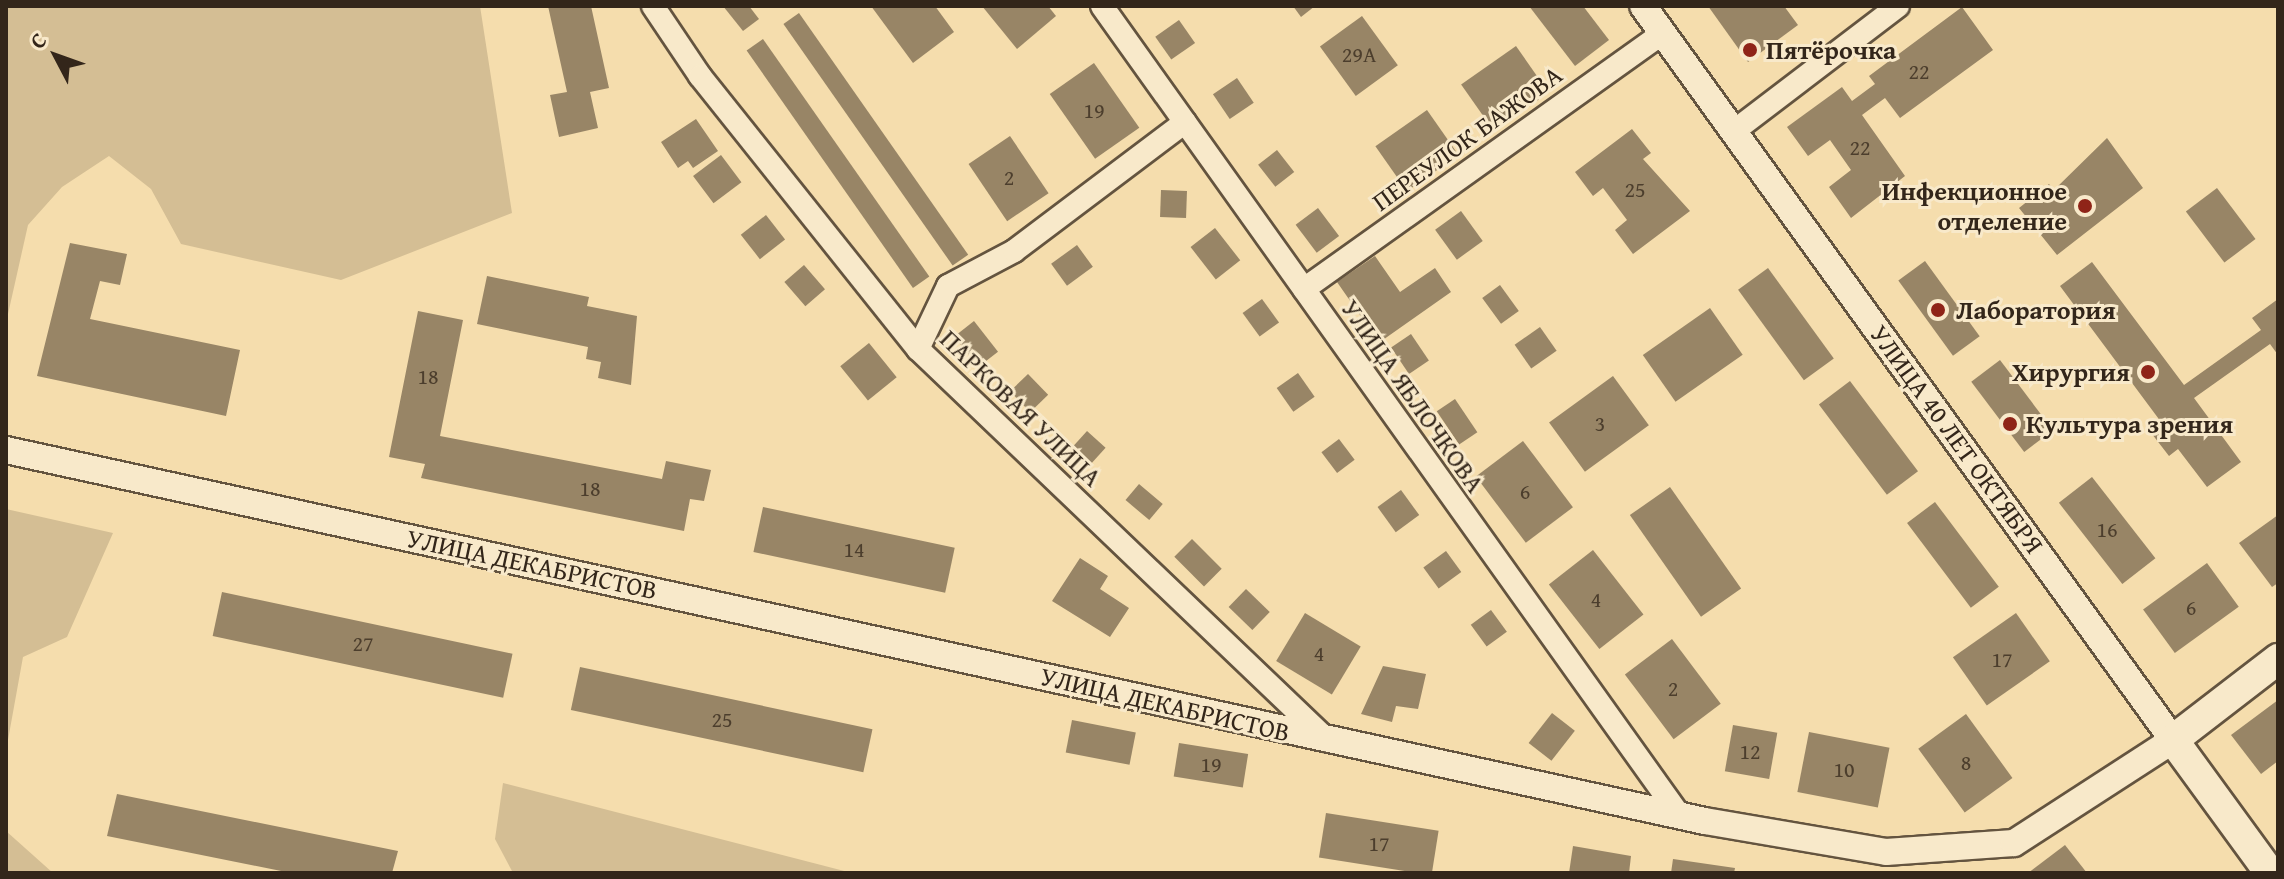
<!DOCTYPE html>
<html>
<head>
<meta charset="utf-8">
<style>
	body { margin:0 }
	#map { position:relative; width:2284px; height:879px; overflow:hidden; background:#f5ddad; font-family:"Gentium Book Plus",serif }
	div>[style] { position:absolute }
	.green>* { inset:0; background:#d4be94 }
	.building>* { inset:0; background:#988566; transform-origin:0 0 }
	.roads { filter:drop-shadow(2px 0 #64543f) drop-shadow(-2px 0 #64543f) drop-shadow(0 2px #64543f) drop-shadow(0 -2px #64543f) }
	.minor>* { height:22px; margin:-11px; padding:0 11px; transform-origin:11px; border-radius:11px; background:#f8e9ca }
	.tertiary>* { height:26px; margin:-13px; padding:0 13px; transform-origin:13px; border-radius:13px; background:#f8e9ca }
	.secondary>* { height:30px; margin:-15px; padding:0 15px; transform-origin:15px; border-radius:15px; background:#f8e9ca }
	.dots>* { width:22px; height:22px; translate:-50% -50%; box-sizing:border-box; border:4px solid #f8e9ca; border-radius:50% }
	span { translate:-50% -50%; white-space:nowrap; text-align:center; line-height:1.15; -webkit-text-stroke:6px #f8e9ca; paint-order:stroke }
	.number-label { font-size:22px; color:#4c3e2d }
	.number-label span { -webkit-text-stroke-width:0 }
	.poi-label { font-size:26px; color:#33261a; font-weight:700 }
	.left { translate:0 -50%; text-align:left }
	.right { translate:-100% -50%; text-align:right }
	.street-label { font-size:26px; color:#33261a }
	.frame { position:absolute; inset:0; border:8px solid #33261a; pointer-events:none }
	.north { position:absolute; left:16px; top:16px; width:80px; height:80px; -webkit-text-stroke:6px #f8e9ca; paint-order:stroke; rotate:311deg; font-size:22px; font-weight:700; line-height:32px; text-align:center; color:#33261a }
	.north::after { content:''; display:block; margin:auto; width:28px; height:36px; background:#33261a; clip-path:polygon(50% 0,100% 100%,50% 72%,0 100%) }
</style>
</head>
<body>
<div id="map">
	<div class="green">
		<div style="clip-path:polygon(6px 6px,480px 6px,512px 213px,341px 280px,181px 244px,151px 189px,109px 156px,62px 187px,28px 225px,6px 323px)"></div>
		<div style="clip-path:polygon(6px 509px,113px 533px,67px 637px,23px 657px,6px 751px)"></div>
		<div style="clip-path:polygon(503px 783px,852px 873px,513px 873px,495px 839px)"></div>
		<div style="clip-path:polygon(6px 831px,53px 873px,6px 873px)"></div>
	</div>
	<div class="building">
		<div style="clip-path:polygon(548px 6px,591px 6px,609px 88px,590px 92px,598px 128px,559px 137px,550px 95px,567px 92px)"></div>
		<div style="clip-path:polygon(723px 6px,749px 6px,759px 19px,743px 31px)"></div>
		<div style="clip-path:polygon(871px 6px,935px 6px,954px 32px,913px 63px)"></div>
		<div style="clip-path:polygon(982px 6px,1048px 6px,1056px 16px,1017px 49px)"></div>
		<div style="clip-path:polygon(1293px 6px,1315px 6px,1301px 17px)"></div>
		<div style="clip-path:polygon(1529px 6px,1583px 6px,1609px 40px,1575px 66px)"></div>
		<div style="clip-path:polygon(1708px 6px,1784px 6px,1798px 25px,1748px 62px)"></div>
		<div style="clip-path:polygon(1962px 7px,1993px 50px,1900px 118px,1885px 98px,1862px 115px,1905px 176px,1851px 218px,1829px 187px,1851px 170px,1830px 140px,1808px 156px,1787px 127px,1842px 87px,1852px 101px,1875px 84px,1869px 76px)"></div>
		<div style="left:799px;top:13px;width:295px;height:19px;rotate:55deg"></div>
		<div style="left:1362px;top:16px;width:61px;height:52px;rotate:54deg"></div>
		<div style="left:1179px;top:20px;width:28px;height:29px;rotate:55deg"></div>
		<div style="left:763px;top:39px;width:290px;height:20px;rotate:55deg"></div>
		<div style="left:1516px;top:46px;width:57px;height:67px;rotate:55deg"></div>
		<div style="left:1094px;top:63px;width:79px;height:54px;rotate:55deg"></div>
		<div style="left:1237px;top:78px;width:30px;height:29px;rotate:56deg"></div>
		<div style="left:1427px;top:110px;width:55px;height:63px;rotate:55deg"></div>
		<div style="clip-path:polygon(696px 119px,718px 151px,693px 168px,688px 161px,678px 168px,661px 142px)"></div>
		<div style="clip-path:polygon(1632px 129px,1651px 153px,1643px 159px,1690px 211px,1633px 254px,1615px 230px,1627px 220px,1603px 188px,1593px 196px,1575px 172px)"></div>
		<div style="left:1010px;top:136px;width:69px;height:50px;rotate:56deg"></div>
		<div style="clip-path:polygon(2107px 138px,2143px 188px,2057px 255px,2019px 208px,2049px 184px,2054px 190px)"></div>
		<div style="left:1277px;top:150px;width:28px;height:24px;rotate:52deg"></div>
		<div style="left:721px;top:155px;width:34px;height:35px;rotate:53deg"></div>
		<div style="left:2217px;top:188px;width:64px;height:39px;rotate:53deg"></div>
		<div style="left:1161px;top:190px;width:26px;height:27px;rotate:2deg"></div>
		<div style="left:1318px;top:208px;width:35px;height:28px;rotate:53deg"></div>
		<div style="left:1461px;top:211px;width:37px;height:32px;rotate:54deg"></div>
		<div style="left:766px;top:215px;width:31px;height:32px;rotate:52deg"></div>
		<div style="left:1215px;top:228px;width:41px;height:31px;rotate:52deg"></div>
		<div style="clip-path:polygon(70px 243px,127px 254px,120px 285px,100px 281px,90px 319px,240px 350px,226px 416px,37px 376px)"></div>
		<div style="left:1077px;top:245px;width:27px;height:32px;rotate:54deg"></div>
		<div style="clip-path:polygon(1375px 256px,1400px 292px,1435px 268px,1451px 292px,1370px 349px,1353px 324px,1362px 318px,1337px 282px)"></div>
		<div style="left:1925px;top:261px;width:93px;height:33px;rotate:54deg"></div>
		<div style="clip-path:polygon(2092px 262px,2184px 385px,2261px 330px,2252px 318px,2278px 299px,2278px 355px,2270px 344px,2194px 398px,2241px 462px,2207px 487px,2178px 449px,2169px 456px,2152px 434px,2164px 426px,2060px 286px)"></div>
		<div style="left:804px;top:265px;width:32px;height:26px;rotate:49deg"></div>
		<div style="left:1768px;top:268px;width:112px;height:37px;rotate:54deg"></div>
		<div style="clip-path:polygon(487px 276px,589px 297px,587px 306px,637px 316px,631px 385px,598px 378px,601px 362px,586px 359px,588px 347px,477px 324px)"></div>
		<div style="left:1500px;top:285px;width:32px;height:22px;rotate:54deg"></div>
		<div style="left:1262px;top:299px;width:29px;height:24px;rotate:54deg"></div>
		<div style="left:1710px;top:308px;width:57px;height:82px;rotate:55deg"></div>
		<div style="clip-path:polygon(418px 311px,463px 320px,440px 436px,662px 479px,666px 461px,711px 470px,704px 501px,690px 499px,684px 531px,421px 478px,425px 464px,389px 457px)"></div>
		<div style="left:974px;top:321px;width:39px;height:25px;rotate:52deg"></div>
		<div style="left:1540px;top:327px;width:29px;height:31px;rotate:55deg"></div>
		<div style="left:1411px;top:334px;width:32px;height:24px;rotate:56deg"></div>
		<div style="left:869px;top:343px;width:44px;height:37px;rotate:51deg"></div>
		<div style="left:2000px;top:360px;width:88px;height:36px;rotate:53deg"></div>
		<div style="left:1298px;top:373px;width:29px;height:26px;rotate:55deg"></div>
		<div style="left:1028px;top:374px;width:29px;height:25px;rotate:46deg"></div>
		<div style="left:1613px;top:376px;width:61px;height:79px;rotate:54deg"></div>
		<div style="left:1850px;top:381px;width:113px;height:39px;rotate:53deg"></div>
		<div style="left:1455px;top:399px;width:40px;height:22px;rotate:56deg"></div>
		<div style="left:1087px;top:431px;width:25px;height:25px;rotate:42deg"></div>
		<div style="left:1339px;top:439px;width:26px;height:22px;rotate:53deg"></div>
		<div style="left:1523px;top:441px;width:83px;height:59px;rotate:53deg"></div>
		<div style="left:2092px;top:477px;width:103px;height:42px;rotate:52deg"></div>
		<div style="left:1139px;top:484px;width:31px;height:21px;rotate:40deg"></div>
		<div style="left:1670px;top:487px;width:124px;height:49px;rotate:55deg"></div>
		<div style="left:1401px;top:490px;width:31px;height:29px;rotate:54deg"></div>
		<div style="left:1935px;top:502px;width:106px;height:35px;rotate:53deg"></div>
		<div style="left:763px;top:507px;width:196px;height:46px;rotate:12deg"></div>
		<div style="clip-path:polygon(2278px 515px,2278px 583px,2272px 587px,2239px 543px)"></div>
		<div style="left:1192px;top:539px;width:42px;height:25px;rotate:45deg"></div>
		<div style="left:1593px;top:550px;width:82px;height:56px;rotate:52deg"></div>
		<div style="left:1446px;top:551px;width:26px;height:28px;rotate:54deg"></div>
		<div style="clip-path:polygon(1080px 558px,1108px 576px,1100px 589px,1129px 608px,1110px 637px,1052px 601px)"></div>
		<div style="left:2207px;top:563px;width:54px;height:79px;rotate:54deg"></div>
		<div style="left:1246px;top:589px;width:33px;height:25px;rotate:44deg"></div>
		<div style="left:222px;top:592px;width:297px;height:45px;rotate:12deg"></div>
		<div style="left:1491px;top:610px;width:27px;height:25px;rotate:54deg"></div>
		<div style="left:1305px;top:613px;width:65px;height:56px;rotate:31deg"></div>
		<div style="left:2016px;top:613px;width:59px;height:77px;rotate:55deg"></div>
		<div style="left:1672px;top:639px;width:81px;height:59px;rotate:53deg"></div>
		<div style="clip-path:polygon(1383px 666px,1426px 674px,1418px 709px,1396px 706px,1392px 722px,1361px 714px)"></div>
		<div style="left:580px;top:667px;width:299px;height:44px;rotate:12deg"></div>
		<div style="clip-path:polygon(2278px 700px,2278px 761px,2261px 774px,2231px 735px)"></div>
		<div style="left:1552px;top:713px;width:29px;height:38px;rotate:38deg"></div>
		<div style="left:1966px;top:714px;width:79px;height:59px;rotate:54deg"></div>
		<div style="left:1072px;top:720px;width:65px;height:33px;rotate:11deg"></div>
		<div style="left:1733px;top:725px;width:45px;height:47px;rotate:10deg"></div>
		<div style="left:1809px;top:732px;width:82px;height:61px;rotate:11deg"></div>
		<div style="left:1179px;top:743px;width:70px;height:34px;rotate:9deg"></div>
		<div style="clip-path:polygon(117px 794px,398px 851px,392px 873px,291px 873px,107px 836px)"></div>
		<div style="left:1326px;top:813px;width:114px;height:45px;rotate:9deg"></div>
		<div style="clip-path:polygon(2065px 845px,2087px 873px,2028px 873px)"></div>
		<div style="clip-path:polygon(1573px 846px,1631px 856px,1629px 873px,1569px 873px)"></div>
		<div style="clip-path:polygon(1673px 859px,1735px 868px,1734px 873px,1671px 873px)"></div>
	</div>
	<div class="roads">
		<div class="minor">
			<div style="left:653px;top:6px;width:84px;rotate:56.1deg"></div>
			<div style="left:700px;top:76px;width:349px;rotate:51.4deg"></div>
			<div style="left:918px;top:349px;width:567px;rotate:43.71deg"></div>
			<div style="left:1102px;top:6px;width:995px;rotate:54.49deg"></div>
			<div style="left:1734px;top:131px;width:206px;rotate:-37.3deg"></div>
			<div style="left:1304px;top:289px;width:441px;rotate:-35.5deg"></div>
			<div style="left:918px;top:349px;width:70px;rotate:-64.5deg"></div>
			<div style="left:948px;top:286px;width:75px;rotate:-27.9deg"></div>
			<div style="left:1014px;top:251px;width:214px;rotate:-37deg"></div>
		</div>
		<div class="tertiary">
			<div style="left:6px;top:450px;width:1739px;rotate:12.32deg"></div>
			<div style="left:1705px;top:821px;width:184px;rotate:9.7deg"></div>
			<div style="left:1886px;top:852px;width:128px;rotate:-4deg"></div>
			<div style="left:2014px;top:843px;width:189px;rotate:-32.9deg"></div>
			<div style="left:2173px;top:740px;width:905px;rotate:-125.83deg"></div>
		</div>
		<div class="secondary">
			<div style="left:2270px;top:873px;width:165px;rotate:-126.1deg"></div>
			<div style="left:2173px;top:740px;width:133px;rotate:-37.6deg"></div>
		</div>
	</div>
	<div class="dots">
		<div style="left:1750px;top:50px;background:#8f2418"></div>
		<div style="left:2085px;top:206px;background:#8f2418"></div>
		<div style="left:1938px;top:310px;background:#8f2418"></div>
		<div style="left:2148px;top:372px;background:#8f2418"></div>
		<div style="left:2010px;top:424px;background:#8f2418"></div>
	</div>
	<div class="number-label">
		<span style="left:1359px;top:55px">29А</span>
		<span style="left:1919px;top:72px">22</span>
		<span style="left:1094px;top:111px">19</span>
		<span style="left:1860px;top:148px">22</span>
		<span style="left:1009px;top:178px">2</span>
		<span style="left:1635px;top:190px">25</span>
		<span style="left:428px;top:377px">18</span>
		<span style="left:1600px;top:424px">3</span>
		<span style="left:590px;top:489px">18</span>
		<span style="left:1525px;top:492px">6</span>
		<span style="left:2107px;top:530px">16</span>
		<span style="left:854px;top:550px">14</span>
		<span style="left:1596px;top:600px">4</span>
		<span style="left:2191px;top:608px">6</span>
		<span style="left:363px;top:644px">27</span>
		<span style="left:1319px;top:654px">4</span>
		<span style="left:2002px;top:660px">17</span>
		<span style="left:1673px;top:689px">2</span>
		<span style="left:722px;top:720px">25</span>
		<span style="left:1750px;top:752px">12</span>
		<span style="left:1966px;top:763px">8</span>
		<span style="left:1211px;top:765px">19</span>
		<span style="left:1844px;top:770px">10</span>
		<span style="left:1379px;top:844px">17</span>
	</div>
	<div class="poi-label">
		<span class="left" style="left:1766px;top:50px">Пятёрочка</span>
		<span class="right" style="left:2067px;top:206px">Инфекционное<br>отделение</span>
		<span class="left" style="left:1956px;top:310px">Лаборатория</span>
		<span class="right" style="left:2130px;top:372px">Хирургия</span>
		<span class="left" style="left:2026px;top:424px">Культура зрения</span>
	</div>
	<div class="street-label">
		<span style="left:1467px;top:138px;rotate:-36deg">ПЕРЕУЛОК БАЖОВА</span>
		<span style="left:1413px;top:396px;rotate:55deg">УЛИЦА ЯБЛОЧКОВА</span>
		<span style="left:1021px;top:408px;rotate:44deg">ПАРКОВАЯ УЛИЦА</span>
		<span style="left:1957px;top:439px;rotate:54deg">УЛИЦА 40 ЛЕТ ОКТЯБРЯ</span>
		<span style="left:532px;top:564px;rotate:12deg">УЛИЦА ДЕКАБРИСТОВ</span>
		<span style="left:1165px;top:704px;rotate:13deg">УЛИЦА ДЕКАБРИСТОВ</span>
	</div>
	<div class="frame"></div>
	<div class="north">С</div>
</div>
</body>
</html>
